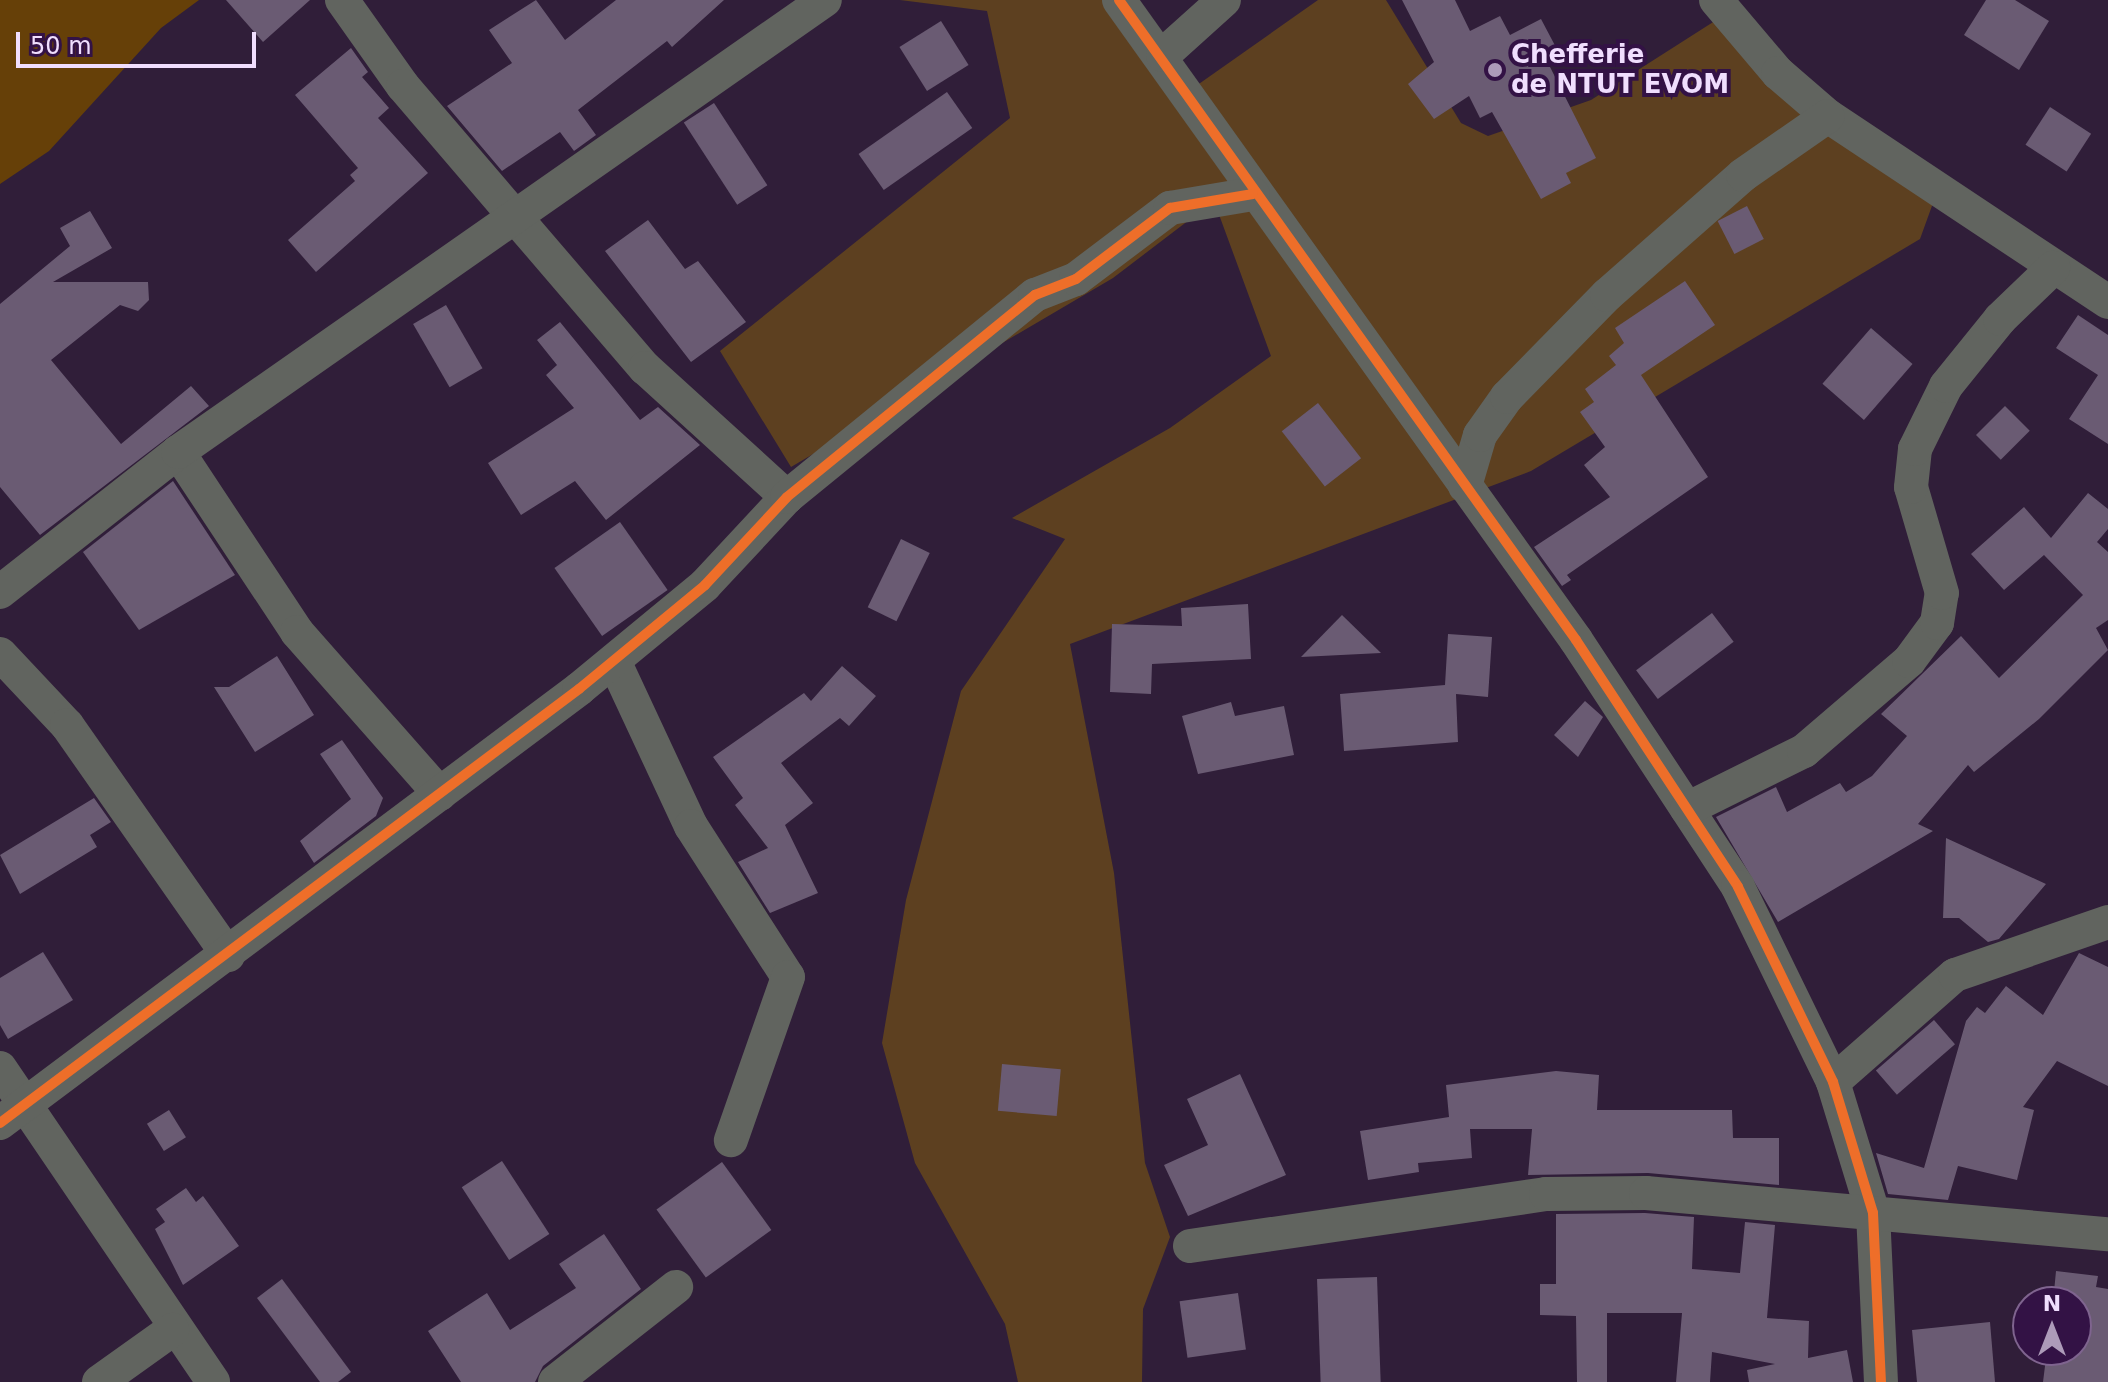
<!DOCTYPE html>
<html>
<head>
<meta charset="utf-8">
<style>
	body { margin:0 }
	#map { position:relative; width:2108px; height:1382px; overflow:hidden; background:#301e39; font-family:"DejaVu Sans",sans-serif }
	div>[style] { position:absolute }
	.green>* { inset:0; background:#5d4020 }
	.forest>* { inset:0; background:#664008 }
	.building>* { inset:0; background:#6a5b73; transform-origin:0 0 }
	.minor>* { height:34px; margin:-17px; padding:0 17px; transform-origin:17px; border-radius:17px; background:#61645f }
	.cycleway>* { height:10px; margin:-5px; padding:0 5px; transform-origin:5px; border-radius:5px; background:#ee6e29 }
	.dots>* { width:22px; height:22px; translate:-50% -50%; box-sizing:border-box; border:4px solid #331245; border-radius:50% }
	span { translate:-50% -50%; white-space:nowrap; text-align:center; line-height:1.15; -webkit-text-stroke:8px #331245; paint-order:stroke }
	.poi-label { font-size:26px; color:#f0defe; font-weight:700 }
	.left { translate:0 -50%; text-align:left }
	.north { position:absolute; left:2012px; top:1286px; width:80px; height:80px; box-sizing:border-box; background:#331245; border:2px solid #7f648f; border-radius:50%; rotate:0deg; font-size:22px; font-weight:700; line-height:32px; text-align:center; color:#f0defe }
	.north::after { content:''; display:block; margin:auto; width:28px; height:36px; background:#ad9bb9; clip-path:polygon(50% 0,100% 100%,50% 72%,0 100%) }
	.scale { position:absolute; left:16px; top:32px; width:240px; height:36px; box-sizing:border-box; border:4px solid #f0defe; border-top:0; padding-left:10px; font-size:24px; line-height:28px; white-space:nowrap; color:#f0defe; -webkit-text-stroke:6px #331245; paint-order:stroke }
</style>
</head>
<body>
<div id="map">
	<div class="green">
		<div style="clip-path:polygon(900px 0,1116px 0,1186px 93px,1318px 0,1386px 0,1461px 123px,1488px 136px,1591px 100px,1732px 10px,1937px 192px,1920px 239px,1531px 471px,1070px 644px,1114px 873px,1145px 1163px,1170px 1237px,1143px 1309px,1142px 1382px,1018px 1382px,1005px 1324px,915px 1163px,882px 1043px,906px 900px,961px 691px,1065px 539px,1012px 518px,1170px 428px,1271px 356px,1214px 201px,1113px 278px,791px 467px,720px 351px,1010px 118px,987px 11px)"></div>
	</div>
	<div class="forest">
		<div style="clip-path:polygon(0 0,199px 0,161px 28px,49px 151px,0 184px)"></div>
	</div>
	<div class="building">
		<div style="clip-path:polygon(226px 0,310px 0,263px 42px)"></div>
		<div style="clip-path:polygon(536px 0,565px 40px,616px 0,724px 0,672px 47px,667px 41px,578px 110px,596px 135px,574px 151px,560px 132px,502px 171px,447px 106px,512px 63px,489px 30px)"></div>
		<div style="clip-path:polygon(1402px 0,1455px 0,1470px 31px,1500px 16px,1510px 35px,1541px 19px,1560px 55px,1547px 61px,1596px 158px,1566px 173px,1571px 183px,1541px 199px,1492px 112px,1480px 118px,1469px 96px,1434px 119px,1408px 84px,1434px 62px)"></div>
		<div style="clip-path:polygon(1986px 0,2015px 0,2049px 21px,2019px 70px,1964px 35px)"></div>
		<div style="left:941px;top:21px;width:52px;height:49px;rotate:58deg"></div>
		<div style="clip-path:polygon(351px 48px,368px 72px,362px 77px,389px 108px,378px 118px,428px 173px,316px 272px,288px 240px,355px 181px,350px 175px,358px 168px,295px 95px)"></div>
		<div style="left:947px;top:92px;width:44px;height:108px;rotate:55deg"></div>
		<div style="left:714px;top:103px;width:98px;height:36px;rotate:57deg"></div>
		<div style="left:2050px;top:107px;width:49px;height:45px;rotate:33deg"></div>
		<div style="left:1747px;top:206px;width:37px;height:33px;rotate:63deg"></div>
		<div style="clip-path:polygon(90px 211px,112px 248px,53px 282px,148px 282px,149px 300px,138px 311px,120px 305px,51px 360px,121px 444px,191px 386px,209px 406px,40px 535px,0 487px,0 304px,70px 246px,60px 228px)"></div>
		<div style="clip-path:polygon(648px 220px,685px 269px,698px 261px,746px 322px,691px 362px,605px 251px)"></div>
		<div style="clip-path:polygon(1685px 281px,1715px 325px,1641px 375px,1708px 477px,1567px 575px,1571px 580px,1562px 586px,1534px 547px,1610px 497px,1584px 465px,1605px 447px,1580px 412px,1594px 402px,1585px 389px,1616px 365px,1609px 356px,1624px 343px,1615px 328px)"></div>
		<div style="left:446px;top:305px;width:73px;height:38px;rotate:60deg"></div>
		<div style="clip-path:polygon(2078px 315px,2108px 335px,2108px 444px,2069px 419px,2098px 375px,2056px 348px)"></div>
		<div style="clip-path:polygon(560px 322px,640px 420px,658px 407px,700px 445px,606px 520px,575px 481px,521px 515px,488px 463px,574px 408px,546px 375px,557px 365px,537px 340px)"></div>
		<div style="left:1871px;top:328px;width:55px;height:74px;rotate:41deg"></div>
		<div style="left:1318px;top:403px;width:70px;height:46px;rotate:52deg"></div>
		<div style="left:2005px;top:406px;width:35px;height:41px;rotate:45deg"></div>
		<div style="clip-path:polygon(173px 481px,235px 575px,139px 630px,83px 552px)"></div>
		<div style="clip-path:polygon(2088px 493px,2108px 509px,2108px 529px,2097px 542px,2108px 552px,2108px 620px,2096px 628px,2108px 650px,2039px 719px,1974px 772px,1968px 765px,1918px 824px,1933px 831px,1778px 922px,1716px 817px,1776px 787px,1787px 812px,1840px 783px,1846px 792px,1872px 776px,1907px 736px,1881px 714px,1961px 636px,1999px 678px,2083px 595px,2044px 555px,2004px 590px,1971px 554px,2024px 507px,2051px 538px)"></div>
		<div style="left:620px;top:522px;width:83px;height:80px;rotate:55deg"></div>
		<div style="left:901px;top:539px;width:32px;height:76px;rotate:26deg"></div>
		<div style="clip-path:polygon(1248px 604px,1251px 659px,1152px 664px,1151px 694px,1110px 692px,1112px 624px,1182px 626px,1181px 608px)"></div>
		<div style="left:1712px;top:613px;width:36px;height:95px;rotate:53deg"></div>
		<div style="clip-path:polygon(1342px 615px,1381px 653px,1301px 657px)"></div>
		<div style="clip-path:polygon(1448px 634px,1492px 637px,1488px 697px,1456px 694px,1458px 742px,1344px 751px,1340px 694px,1445px 685px)"></div>
		<div style="clip-path:polygon(277px 656px,314px 715px,255px 752px,214px 687px,229px 687px)"></div>
		<div style="clip-path:polygon(842px 666px,876px 696px,849px 726px,840px 718px,781px 763px,813px 803px,785px 825px,818px 893px,770px 913px,738px 862px,768px 848px,735px 805px,743px 798px,713px 757px,804px 693px,811px 701px)"></div>
		<div style="clip-path:polygon(1585px 701px,1603px 717px,1578px 757px,1554px 735px)"></div>
		<div style="clip-path:polygon(1231px 702px,1235px 716px,1284px 706px,1294px 755px,1198px 774px,1182px 716px)"></div>
		<div style="clip-path:polygon(342px 740px,383px 798px,376px 816px,314px 863px,300px 841px,351px 799px,320px 754px)"></div>
		<div style="clip-path:polygon(94px 798px,111px 822px,90px 835px,97px 847px,20px 894px,0 855px)"></div>
		<div style="clip-path:polygon(1946px 838px,2046px 884px,1999px 939px,1988px 942px,1959px 918px,1943px 918px)"></div>
		<div style="clip-path:polygon(43px 952px,73px 1000px,8px 1039px,0 1025px,0 978px)"></div>
		<div style="clip-path:polygon(2079px 953px,2108px 967px,2108px 1086px,2057px 1061px,2023px 1107px,2034px 1110px,2017px 1180px,1958px 1166px,1948px 1200px,1888px 1194px,1876px 1153px,1924px 1168px,1966px 1021px,1977px 1007px,1985px 1013px,2006px 986px,2043px 1015px)"></div>
		<div style="left:1934px;top:1020px;width:32px;height:77px;rotate:49deg"></div>
		<div style="left:1002px;top:1064px;width:59px;height:47px;rotate:5deg"></div>
		<div style="clip-path:polygon(1556px 1071px,1599px 1075px,1597px 1110px,1732px 1110px,1733px 1138px,1779px 1138px,1779px 1185px,1648px 1173px,1528px 1175px,1532px 1129px,1470px 1129px,1472px 1158px,1418px 1163px,1419px 1172px,1368px 1180px,1360px 1131px,1449px 1117px,1446px 1085px)"></div>
		<div style="clip-path:polygon(1240px 1074px,1286px 1175px,1188px 1216px,1164px 1165px,1208px 1145px,1187px 1099px)"></div>
		<div style="left:169px;top:1110px;width:32px;height:26px;rotate:58deg"></div>
		<div style="left:502px;top:1161px;width:87px;height:48px;rotate:57deg"></div>
		<div style="left:722px;top:1162px;width:84px;height:81px;rotate:54deg"></div>
		<div style="clip-path:polygon(186px 1188px,196px 1202px,203px 1196px,239px 1246px,183px 1285px,155px 1229px,165px 1222px,156px 1209px)"></div>
		<div style="clip-path:polygon(1645px 1213px,1694px 1217px,1692px 1269px,1740px 1273px,1745px 1222px,1775px 1225px,1767px 1318px,1809px 1321px,1808px 1358px,1847px 1350px,1853px 1382px,1749px 1382px,1747px 1370px,1775px 1364px,1712px 1352px,1710px 1382px,1676px 1382px,1682px 1313px,1607px 1313px,1607px 1382px,1577px 1382px,1576px 1316px,1540px 1315px,1540px 1284px,1556px 1284px,1556px 1214px)"></div>
		<div style="clip-path:polygon(604px 1234px,641px 1289px,543px 1366px,535px 1382px,461px 1382px,428px 1331px,487px 1293px,510px 1330px,576px 1288px,559px 1264px)"></div>
		<div style="clip-path:polygon(2056px 1271px,2098px 1276px,2096px 1287px,2108px 1289px,2108px 1382px,2043px 1382px,2047px 1350px,2076px 1350px,2076px 1302px,2053px 1302px)"></div>
		<div style="left:1377px;top:1277px;width:105px;height:60px;rotate:88deg"></div>
		<div style="clip-path:polygon(282px 1279px,351px 1372px,338px 1382px,320px 1382px,257px 1298px)"></div>
		<div style="left:1238px;top:1293px;width:57px;height:59px;rotate:82deg"></div>
		<div style="clip-path:polygon(1990px 1322px,1995px 1382px,1917px 1382px,1912px 1330px)"></div>
	</div>
	<div class="minor">
		<div style="left:342px;top:0;width:105px;rotate:54.7deg"></div>
		<div style="left:403px;top:86px;width:372px;rotate:49.4deg"></div>
		<div style="left:645px;top:368px;width:192px;rotate:42.3deg"></div>
		<div style="left:1119px;top:0;width:786px;rotate:54.47deg"></div>
		<div style="left:1576px;top:640px;width:295px;rotate:56.7deg"></div>
		<div style="left:1738px;top:887px;width:217px;rotate:64deg"></div>
		<div style="left:1833px;top:1082px;width:137px;rotate:73deg"></div>
		<div style="left:1873px;top:1213px;width:169px;rotate:87.3deg"></div>
		<div style="left:1716px;top:0;width:96px;rotate:49.7deg"></div>
		<div style="left:1778px;top:73px;width:66px;rotate:40.7deg"></div>
		<div style="left:1828px;top:116px;width:336px;rotate:33.6deg"></div>
		<div style="left:1163px;top:55px;width:82px;rotate:-42deg"></div>
		<div style="left:178px;top:452px;width:216px;rotate:56.5deg"></div>
		<div style="left:297px;top:632px;width:216px;rotate:48.6deg"></div>
		<div style="left:1465px;top:486px;width:53px;rotate:-73.6deg"></div>
		<div style="left:1480px;top:435px;width:47px;rotate:-54.6deg"></div>
		<div style="left:1507px;top:397px;width:143px;rotate:-45.6deg"></div>
		<div style="left:1607px;top:295px;width:181px;rotate:-41.4deg"></div>
		<div style="left:1743px;top:175px;width:103px;rotate:-34.8deg"></div>
		<div style="left:0;top:592px;width:226px;rotate:-38.2deg"></div>
		<div style="left:178px;top:452px;width:789px;rotate:-34.94deg"></div>
		<div style="left:0;top:654px;width:98px;rotate:46.7deg"></div>
		<div style="left:67px;top:725px;width:281px;rotate:55deg"></div>
		<div style="left:614px;top:661px;width:182px;rotate:65deg"></div>
		<div style="left:691px;top:826px;width:179px;rotate:57.3deg"></div>
		<div style="left:788px;top:977px;width:173px;rotate:109.3deg"></div>
		<div style="left:1687px;top:809px;width:131px;rotate:-26.4deg"></div>
		<div style="left:1804px;top:751px;width:138px;rotate:-40.6deg"></div>
		<div style="left:1909px;top:661px;width:47px;rotate:-53.6deg"></div>
		<div style="left:1937px;top:623px;width:30px;rotate:-81deg"></div>
		<div style="left:1942px;top:593px;width:110px;rotate:-106.3deg"></div>
		<div style="left:1911px;top:487px;width:38px;rotate:-84deg"></div>
		<div style="left:1915px;top:449px;width:70px;rotate:-63.8deg"></div>
		<div style="left:1946px;top:386px;width:86px;rotate:-51.1deg"></div>
		<div style="left:2000px;top:319px;width:74px;rotate:-43.9deg"></div>
		<div style="left:0;top:1068px;width:379px;rotate:55.8deg"></div>
		<div style="left:1833px;top:1082px;width:162px;rotate:-41.3deg"></div>
		<div style="left:1955px;top:975px;width:162px;rotate:-19.1deg"></div>
		<div style="left:0;top:1123px;width:724px;rotate:-36.85deg"></div>
		<div style="left:579px;top:689px;width:163px;rotate:-39.5deg"></div>
		<div style="left:705px;top:585px;width:120px;rotate:-47deg"></div>
		<div style="left:787px;top:497px;width:320px;rotate:-39.2deg"></div>
		<div style="left:1035px;top:295px;width:44px;rotate:-21.3deg"></div>
		<div style="left:1076px;top:279px;width:118px;rotate:-37.1deg"></div>
		<div style="left:1170px;top:208px;width:84px;rotate:-9.6deg"></div>
		<div style="left:1190px;top:1246px;width:360px;rotate:-8.3deg"></div>
		<div style="left:1546px;top:1194px;width:100px;rotate:-0.6deg"></div>
		<div style="left:1646px;top:1193px;width:464px;rotate:5.1deg"></div>
		<div style="left:99px;top:1382px;width:90px;rotate:-35.5deg"></div>
		<div style="left:555px;top:1382px;width:154px;rotate:-38.1deg"></div>
	</div>
	<div class="cycleway">
		<div style="left:1119px;top:0;width:786px;rotate:54.47deg"></div>
		<div style="left:1576px;top:640px;width:295px;rotate:56.7deg"></div>
		<div style="left:1738px;top:887px;width:217px;rotate:64deg"></div>
		<div style="left:1833px;top:1082px;width:137px;rotate:73deg"></div>
		<div style="left:1873px;top:1213px;width:169px;rotate:87.3deg"></div>
		<div style="left:0;top:1123px;width:724px;rotate:-36.85deg"></div>
		<div style="left:579px;top:689px;width:163px;rotate:-39.5deg"></div>
		<div style="left:705px;top:585px;width:120px;rotate:-47deg"></div>
		<div style="left:787px;top:497px;width:320px;rotate:-39.2deg"></div>
		<div style="left:1035px;top:295px;width:44px;rotate:-21.3deg"></div>
		<div style="left:1076px;top:279px;width:118px;rotate:-37.1deg"></div>
		<div style="left:1170px;top:208px;width:84px;rotate:-9.6deg"></div>
	</div>
	<div class="dots">
		<div style="left:1495px;top:70px;background:#ad9bb9"></div>
	</div>
	<div class="poi-label">
		<span class="left" style="left:1511px;top:70px">Chefferie<br>de NTUT EVOM</span>
	</div>
	<div class="north">N</div>
	<div class="scale">50 m</div>
</div>
</body>
</html>
